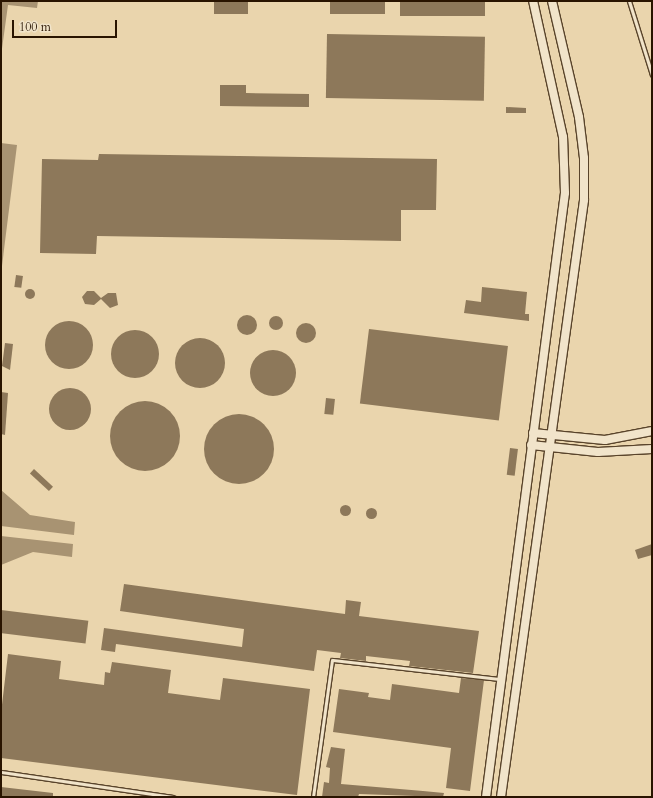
<!DOCTYPE html>
<html>
<head>
<meta charset="utf-8">
<style>
	body { margin:0 }
	#map { position:relative; width:653px; height:798px; overflow:hidden; background:#ead5ad; font-family:Cardo,serif }
	div>[style] { position:absolute }
	.water>* { inset:0; background:#a89372 }
	.building>* { inset:0; background:#8d785a; transform-origin:0 0 }
	.round { border-radius:50% }
	.roads { filter:drop-shadow(1px 0 #59442b) drop-shadow(-1px 0 #59442b) drop-shadow(0 1px #59442b) drop-shadow(0 -1px #59442b) }
	.lane>* { height:3px; margin:-1.5px; padding:0 1.5px; transform-origin:1.5px; border-radius:1.5px; background:#f1e4ca }
	.secondary>* { height:8px; margin:-4px; padding:0 4px; transform-origin:4px; border-radius:4px; background:#f1e4ca }
	span { translate:-50% -50%; white-space:nowrap; text-align:center; line-height:1.15; -webkit-text-stroke:3px #f1e4ca; paint-order:stroke }
	.frame { position:absolute; inset:0; border:2px solid #291400; pointer-events:none }
	.scale { position:absolute; left:12px; top:20px; width:105px; height:18px; box-sizing:border-box; border:2px solid #291400; border-top:0; padding-left:5px; font-size:12px; line-height:14px; white-space:nowrap; color:#291400; -webkit-text-stroke:3px #f1e4ca; paint-order:stroke }
</style>
</head>
<body>
<div id="map">
	<div class="water">
		<div style="clip-path:polygon(1px 1px,38px 1px,37px 8px,8px 5px,1px 56px)"></div>
		<div style="clip-path:polygon(1px 143px,17px 145px,1px 274px)"></div>
		<div style="clip-path:polygon(1px 490px,30px 515px,75px 522px,74px 535px,1px 526px)"></div>
		<div style="clip-path:polygon(1px 536px,73px 544px,72px 557px,33px 552px,1px 565px)"></div>
	</div>
	<div class="building">
		<div style="left:214px;top:1px;width:34px;height:13px"></div>
		<div style="left:330px;top:1px;width:55px;height:13px"></div>
		<div style="left:400px;top:1px;width:85px;height:15px"></div>
		<div style="left:327px;top:34px;width:158px;height:64px;rotate:1deg"></div>
		<div style="clip-path:polygon(220px 85px,246px 85px,246px 93px,309px 94px,309px 107px,220px 106px)"></div>
		<div style="clip-path:polygon(506px 107px,526px 108px,526px 113px,506px 113px)"></div>
		<div style="clip-path:polygon(99px 154px,437px 159px,436px 210px,401px 210px,401px 241px,97px 236px,96px 254px,40px 253px,42px 159px,98px 160px)"></div>
		<div style="left:16px;top:275px;width:7px;height:12px;rotate:8deg"></div>
		<div style="clip-path:polygon(482px 287px,527px 292px,525px 314px,529px 314px,529px 321px,464px 313px,466px 300px,481px 302px)"></div>
		<div class="round" style="left:25px;top:289px;width:10px;height:10px"></div>
		<div style="clip-path:polygon(87px 291px,94px 291px,101px 298px,108px 293px,116px 293px,118px 305px,110px 308px,101px 299px,94px 305px,85px 304px,82px 297px)"></div>
		<div class="round" style="left:237px;top:315px;width:20px;height:20px"></div>
		<div class="round" style="left:269px;top:316px;width:14px;height:14px"></div>
		<div class="round" style="left:45px;top:321px;width:48px;height:48px"></div>
		<div class="round" style="left:296px;top:323px;width:20px;height:20px"></div>
		<div style="left:369px;top:329px;width:140px;height:75px;rotate:7deg"></div>
		<div class="round" style="left:111px;top:330px;width:48px;height:48px"></div>
		<div class="round" style="left:175px;top:338px;width:50px;height:50px"></div>
		<div style="clip-path:polygon(5px 343px,13px 344px,10px 370px,2px 366px)"></div>
		<div class="round" style="left:250px;top:350px;width:46px;height:46px"></div>
		<div class="round" style="left:49px;top:388px;width:42px;height:42px"></div>
		<div style="clip-path:polygon(1px 392px,8px 393px,5px 435px,1px 434px)"></div>
		<div style="left:326px;top:398px;width:9px;height:16px;rotate:6deg"></div>
		<div class="round" style="left:110px;top:401px;width:70px;height:70px"></div>
		<div class="round" style="left:204px;top:414px;width:70px;height:70px"></div>
		<div style="left:510px;top:448px;width:8px;height:27px;rotate:7deg"></div>
		<div style="left:34px;top:469px;width:26px;height:6px;rotate:43deg"></div>
		<div class="round" style="left:339.5px;top:504.5px;width:11px;height:11px"></div>
		<div class="round" style="left:365.5px;top:507.5px;width:11px;height:11px"></div>
		<div style="clip-path:polygon(652px 544px,652px 555px,638px 559px,635px 550px)"></div>
		<div style="clip-path:polygon(124px 584px,345px 614px,346px 600px,361px 602px,359px 616px,479px 631px,473px 673px,409px 666px,410px 661px,366px 656px,366px 661px,340px 658px,341px 653px,317px 650px,314px 671px,116px 644px,115px 652px,101px 650px,104px 628px,242px 647px,244px 629px,120px 611px)"></div>
		<div style="left:1px;top:610px;width:88px;height:23px;rotate:7deg"></div>
		<div style="clip-path:polygon(8px 654px,61px 661px,59px 679px,104px 685px,105px 672px,110px 673px,112px 662px,171px 670px,168px 693px,220px 700px,223px 678px,310px 689px,297px 795px,1px 758px,1px 713px)"></div>
		<div style="clip-path:polygon(461px 678px,484px 680px,470px 791px,446px 788px,451px 748px,333px 732px,339px 689px,369px 693px,368px 697px,390px 700px,392px 684px,459px 693px)"></div>
		<div style="clip-path:polygon(331px 747px,345px 749px,341px 784px,423px 791px,444px 793px,443px 797px,359px 794px,358px 797px,322px 797px,324px 782px,329px 783px,330px 768px,326px 767px)"></div>
		<div style="clip-path:polygon(1px 787px,53px 793px,53px 797px,1px 797px)"></div>
	</div>
	<div class="roads">
		<div class="lane">
			<div style="left:629px;top:1px;width:77px;rotate:72.7deg"></div>
			<div style="left:1px;top:772px;width:174px;rotate:8.3deg"></div>
			<div style="left:313px;top:797px;width:138px;rotate:-82.1deg"></div>
			<div style="left:332px;top:660px;width:169px;rotate:6.5deg"></div>
		</div>
		<div class="secondary">
			<div style="left:533px;top:433px;width:72px;rotate:5.6deg"></div>
			<div style="left:605px;top:440px;width:48px;rotate:-10.8deg"></div>
			<div style="left:531px;top:445px;width:67px;rotate:6deg"></div>
			<div style="left:598px;top:452px;width:54px;rotate:-3.2deg"></div>
			<div style="left:486px;top:797px;width:609px;rotate:-82.55deg"></div>
			<div style="left:565px;top:193px;width:56px;rotate:-92deg"></div>
			<div style="left:563px;top:137px;width:139px;rotate:-102.4deg"></div>
			<div style="left:501px;top:797px;width:603px;rotate:-82.08deg"></div>
			<div style="left:584px;top:200px;width:42px;rotate:-90deg"></div>
			<div style="left:584px;top:158px;width:41px;rotate:-97deg"></div>
			<div style="left:579px;top:117px;width:119px;rotate:-103.1deg"></div>
		</div>
	</div>
	<div class="frame"></div>
	<div class="scale">100 m</div>
</div>
</body>
</html>
